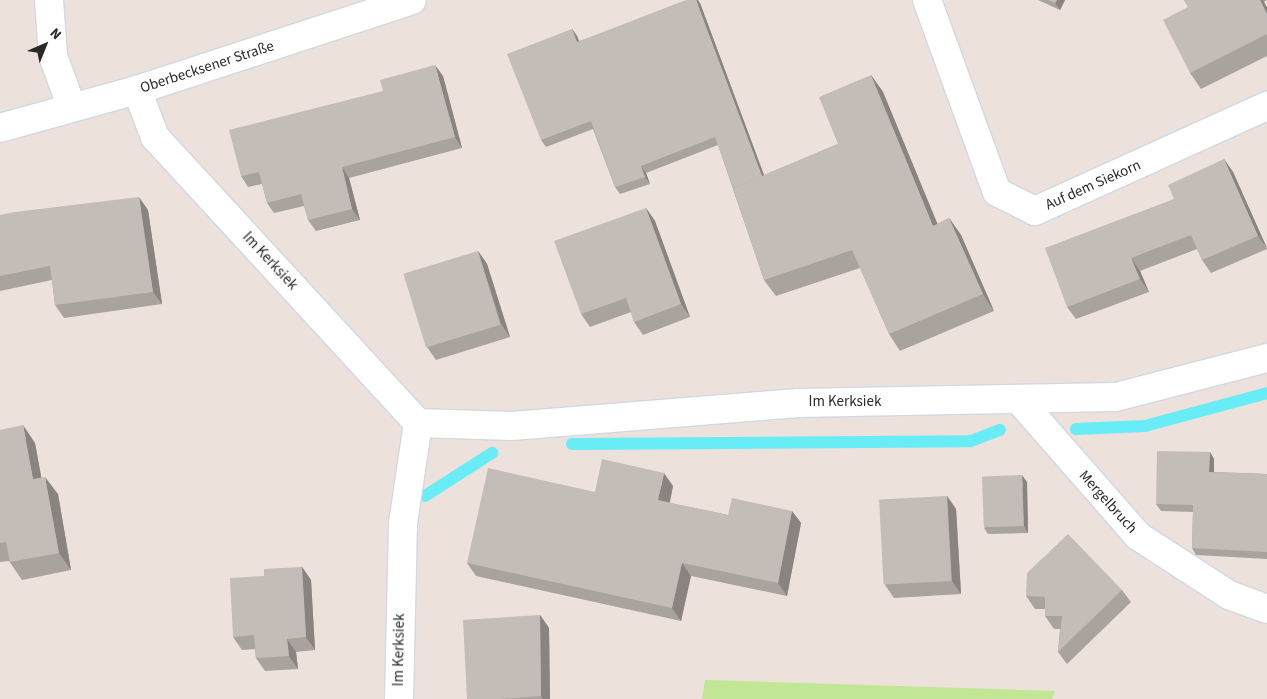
<!DOCTYPE html>
<html>
<head>
<meta charset="utf-8">
<style>
	body { margin:0 }
	#map { position:relative; width:1267px; height:699px; overflow:hidden; background:#ede1db; font-family:"Source Sans 3",sans-serif }
	div>[style] { position:absolute }
	.green>* { inset:0; background:#c1e794 }
	.stream>* { height:12px; margin:-6px; padding:0 6px; transform-origin:6px; border-radius:6px; background:#68ecf5 }
	.roads { filter:drop-shadow(1px 0 #d0d8e4) drop-shadow(-1px 0 #d0d8e4) drop-shadow(0 1px #d0d8e4) drop-shadow(0 -1px #d0d8e4) }
	.minor>* { height:28px; margin:-14px; padding:0 14px; transform-origin:14px; border-radius:14px; background:#fff }
	.wall>* { inset:0; background:#a9a39d }
	.shaded-wall>* { inset:0; background:#898480 }
	.building>* { inset:0; background:#c4bdb7; transform-origin:0 0 }
	span { translate:-50% -50%; white-space:nowrap; text-align:center; line-height:1.15; -webkit-text-stroke:4.5px #fff; paint-order:stroke }
	.street-label { font-size:15px; color:#2a2a2a }
	.north { position:absolute; left:20px; top:20px; width:50px; height:50px; -webkit-text-stroke:4px #fff; paint-order:stroke; rotate:44deg; font-size:14px; font-weight:700; line-height:20px; text-align:center; color:#2a2a2a }
	.north::after { content:''; display:block; margin:auto; width:18px; height:22px; background:#2a2a2a; clip-path:polygon(50% 0,100% 100%,50% 72%,0 100%) }
</style>
</head>
<body>
<div id="map">
	<div class="green">
		<div style="clip-path:polygon(705px 680px,1055px 691px,1052px 699px,702px 699px)"></div>
	</div>
	<div class="stream">
		<div style="left:1076px;top:429px;width:69px;rotate:-2.5deg"></div>
		<div style="left:1145px;top:426px;width:126px;rotate:-15.1deg"></div>
		<div style="left:572px;top:444px;width:399px;rotate:-0.4deg"></div>
		<div style="left:971px;top:441px;width:31px;rotate:-21deg"></div>
		<div style="left:425px;top:496px;width:80px;rotate:-32.7deg"></div>
	</div>
	<div class="roads">
		<div class="minor">
			<div style="left:49px;top:0;width:56px;rotate:85.9deg"></div>
			<div style="left:53px;top:56px;width:55px;rotate:69.9deg"></div>
			<div style="left:927px;top:0;width:204px;rotate:70deg"></div>
			<div style="left:997px;top:192px;width:42px;rotate:26.6deg"></div>
			<div style="left:1035px;top:211px;width:255px;rotate:-24.4deg"></div>
			<div style="left:137px;top:90px;width:50px;rotate:69deg"></div>
			<div style="left:155px;top:137px;width:389px;rotate:47.4deg"></div>
			<div style="left:418px;top:423px;width:101px;rotate:98.5deg"></div>
			<div style="left:403px;top:523px;width:176px;rotate:91.3deg"></div>
			<div style="left:0;top:128px;width:142px;rotate:-15.5deg"></div>
			<div style="left:137px;top:90px;width:289px;rotate:-18.1deg"></div>
			<div style="left:1020px;top:401px;width:179px;rotate:48.8deg"></div>
			<div style="left:1138px;top:536px;width:108px;rotate:33deg"></div>
			<div style="left:1229px;top:595px;width:40px;rotate:20.2deg"></div>
			<div style="left:418px;top:423px;width:94px;rotate:1.8deg"></div>
			<div style="left:512px;top:426px;width:287px;rotate:-4.6deg"></div>
			<div style="left:798px;top:403px;width:318px;rotate:-1.1deg"></div>
			<div style="left:1116px;top:397px;width:156px;rotate:-14.5deg"></div>
		</div>
	</div>
	<div class="wall">
		<div style="clip-path:polygon(1038px 0,1065px 0,1060px 10px)"></div>
		<div style="clip-path:polygon(1184px 0,1267px 0,1264px 2px,1267px 8px,1267px 56px,1201px 89px,1190px 73px,1188px 7px)"></div>
		<div style="clip-path:polygon(700px 3px,764px 175px,838px 144px,871px 75px,883px 92px,937px 224px,949px 218px,961px 235px,994px 311px,900px 351px,889px 334px,860px 268px,776px 296px,764px 280px,718px 145px,646px 173px,650px 184px,620px 194px,615px 187px,593px 129px,546px 147px,541px 140px,572px 29px,577px 36px,579px 41px)"></div>
		<div style="clip-path:polygon(443px 76px,462px 148px,349px 178px,360px 220px,316px 231px,308px 220px,304px 206px,274px 213px,267px 203px,262px 184px,248px 187px,241px 176px)"></div>
		<div style="clip-path:polygon(1224px 159px,1233px 172px,1267px 249px,1211px 273px,1202px 260px,1197px 249px,1140px 271px,1149px 292px,1076px 319px,1067px 307px,1174px 199px)"></div>
		<div style="clip-path:polygon(646px 208px,655px 221px,690px 317px,643px 335px,634px 322px,631px 312px,590px 327px,581px 314px)"></div>
		<div style="clip-path:polygon(148px 210px,162px 304px,64px 318px,55px 305px,52px 280px,0 291px,0 215px)"></div>
		<div style="clip-path:polygon(478px 251px,487px 264px,510px 337px,436px 360px,427px 347px)"></div>
		<div style="clip-path:polygon(0 430px,35px 443px,41px 478px,58px 494px,71px 570px,22px 580px,9px 561px,0 562px)"></div>
		<div style="clip-path:polygon(1210px 452px,1214px 459px,1214px 472px,1267px 474px,1267px 559px,1196px 555px,1192px 548px,1193px 512px,1161px 511px,1156px 504px)"></div>
		<div style="clip-path:polygon(1027px 482px,1028px 533px,988px 534px,984px 528px)"></div>
		<div style="clip-path:polygon(673px 486px,670px 503px,728px 515px,792px 511px,801px 523px,787px 596px,691px 576px,681px 621px,476px 576px,467px 563px,595px 492px)"></div>
		<div style="clip-path:polygon(947px 496px,956px 509px,961px 594px,894px 598px,885px 585px)"></div>
		<div style="clip-path:polygon(302px 567px,311px 580px,315px 650px,296px 652px,298px 669px,265px 671px,256px 658px,255px 649px,242px 650px,233px 637px,264px 576px)"></div>
		<div style="clip-path:polygon(1122px 590px,1131px 602px,1067px 664px,1058px 652px,1060px 629px,1054px 629px,1045px 616px,1045px 609px,1035px 609px,1026px 596px)"></div>
		<div style="clip-path:polygon(540px 615px,549px 628px,550px 699px,467px 699px)"></div>
	</div>
	<div class="shaded-wall">
		<div style="clip-path:polygon(696px 0,698px 0,700px 3px,768px 186px,763px 179px)"></div>
		<div style="clip-path:polygon(1057px 0,1065px 0,1060px 10px,1055px 3px)"></div>
		<div style="clip-path:polygon(1260px 0,1263px 0,1267px 8px,1267px 14px)"></div>
		<div style="clip-path:polygon(572px 29px,577px 36px,582px 49px,577px 42px)"></div>
		<div style="clip-path:polygon(435px 65px,443px 76px,462px 148px,455px 137px)"></div>
		<div style="clip-path:polygon(871px 75px,883px 92px,945px 242px,933px 226px)"></div>
		<div style="clip-path:polygon(1224px 159px,1233px 172px,1267px 248px,1258px 236px)"></div>
		<div style="clip-path:polygon(641px 166px,646px 173px,650px 184px,645px 177px)"></div>
		<div style="clip-path:polygon(342px 167px,349px 178px,360px 220px,352px 209px)"></div>
		<div style="clip-path:polygon(139px 197px,148px 210px,162px 304px,153px 292px)"></div>
		<div style="clip-path:polygon(646px 208px,655px 221px,690px 317px,681px 304px)"></div>
		<div style="clip-path:polygon(949px 218px,961px 235px,994px 311px,983px 294px)"></div>
		<div style="clip-path:polygon(478px 251px,487px 264px,510px 337px,501px 324px)"></div>
		<div style="clip-path:polygon(1131px 258px,1140px 271px,1149px 292px,1140px 279px)"></div>
		<div style="clip-path:polygon(23px 425px,35px 443px,45px 497px,33px 479px)"></div>
		<div style="clip-path:polygon(1210px 452px,1214px 459px,1214px 479px,1209px 472px)"></div>
		<div style="clip-path:polygon(664px 473px,673px 486px,667px 513px,658px 500px)"></div>
		<div style="clip-path:polygon(1022px 475px,1027px 482px,1028px 533px,1024px 526px)"></div>
		<div style="clip-path:polygon(45px 477px,58px 494px,71px 570px,59px 553px)"></div>
		<div style="clip-path:polygon(947px 496px,956px 509px,961px 594px,952px 581px)"></div>
		<div style="clip-path:polygon(792px 511px,801px 523px,787px 596px,778px 583px)"></div>
		<div style="clip-path:polygon(682px 563px,691px 576px,681px 621px,672px 608px)"></div>
		<div style="clip-path:polygon(302px 567px,311px 580px,315px 650px,306px 637px)"></div>
		<div style="clip-path:polygon(540px 615px,549px 628px,550px 699px,543px 699px,541px 696px)"></div>
		<div style="clip-path:polygon(287px 639px,296px 652px,298px 669px,289px 656px)"></div>
	</div>
	<div class="building">
		<div style="clip-path:polygon(686px 0,696px 0,762px 176px,733px 188px,715px 137px,641px 166px,645px 177px,615px 187px,591px 121px,541px 140px,507px 54px,572px 29px,577px 42px)"></div>
		<div style="clip-path:polygon(1048px 0,1057px 0,1055px 3px)"></div>
		<div style="clip-path:polygon(1184px 0,1260px 0,1267px 14px,1267px 34px,1190px 73px,1163px 20px,1188px 7px)"></div>
		<div style="clip-path:polygon(435px 65px,455px 137px,342px 167px,352px 209px,308px 220px,301px 194px,267px 203px,259px 172px,241px 176px,229px 130px,383px 91px,380px 80px)"></div>
		<div style="clip-path:polygon(871px 75px,933px 226px,949px 218px,983px 294px,889px 334px,852px 250px,764px 280px,733px 188px,838px 144px,819px 97px)"></div>
		<div style="clip-path:polygon(1224px 159px,1258px 236px,1202px 260px,1191px 235px,1131px 258px,1140px 279px,1067px 307px,1045px 248px,1174px 199px,1168px 185px)"></div>
		<div style="clip-path:polygon(139px 197px,153px 292px,55px 305px,50px 266px,0 276px,0 215px,15px 212px)"></div>
		<div style="clip-path:polygon(646px 208px,681px 304px,634px 322px,626px 298px,581px 314px,554px 241px)"></div>
		<div style="left:478px;top:251px;width:77px;height:78px;rotate:73deg"></div>
		<div style="clip-path:polygon(23px 425px,33px 479px,45px 477px,59px 553px,10px 562px,6px 542px,0 543px,0 430px)"></div>
		<div style="clip-path:polygon(1157px 451px,1210px 452px,1209px 472px,1267px 474px,1267px 552px,1192px 548px,1193px 505px,1156px 504px)"></div>
		<div style="clip-path:polygon(602px 459px,664px 473px,658px 500px,728px 515px,732px 498px,792px 511px,778px 583px,682px 563px,672px 608px,467px 563px,488px 468px,595px 492px)"></div>
		<div style="left:1022px;top:475px;width:51px;height:40px;rotate:88deg"></div>
		<div style="left:947px;top:496px;width:85px;height:68px;rotate:87deg"></div>
		<div style="clip-path:polygon(1068px 534px,1122px 590px,1058px 652px,1062px 616px,1045px 616px,1045px 597px,1026px 596px,1027px 573px)"></div>
		<div style="clip-path:polygon(302px 567px,306px 637px,287px 639px,289px 656px,256px 658px,254px 635px,233px 637px,230px 578px,264px 576px,264px 569px)"></div>
		<div style="clip-path:polygon(540px 615px,541px 696px,500px 699px,467px 699px,463px 620px)"></div>
	</div>
	<div class="street-label">
		<span style="left:207px;top:67px;rotate:-18deg">Oberbecksener Straße</span>
		<span style="left:1093px;top:185px;rotate:-24deg">Auf dem Siekorn</span>
		<span style="left:270px;top:261px;rotate:47deg">Im Kerksiek</span>
		<span style="left:845px;top:402px">Im Kerksiek</span>
		<span style="left:1108px;top:502px;rotate:48deg">Mergelbruch</span>
		<span style="left:399px;top:650px;rotate:-89deg">Im Kerksiek</span>
	</div>
	<div class="north">N</div>
</div>
</body>
</html>
